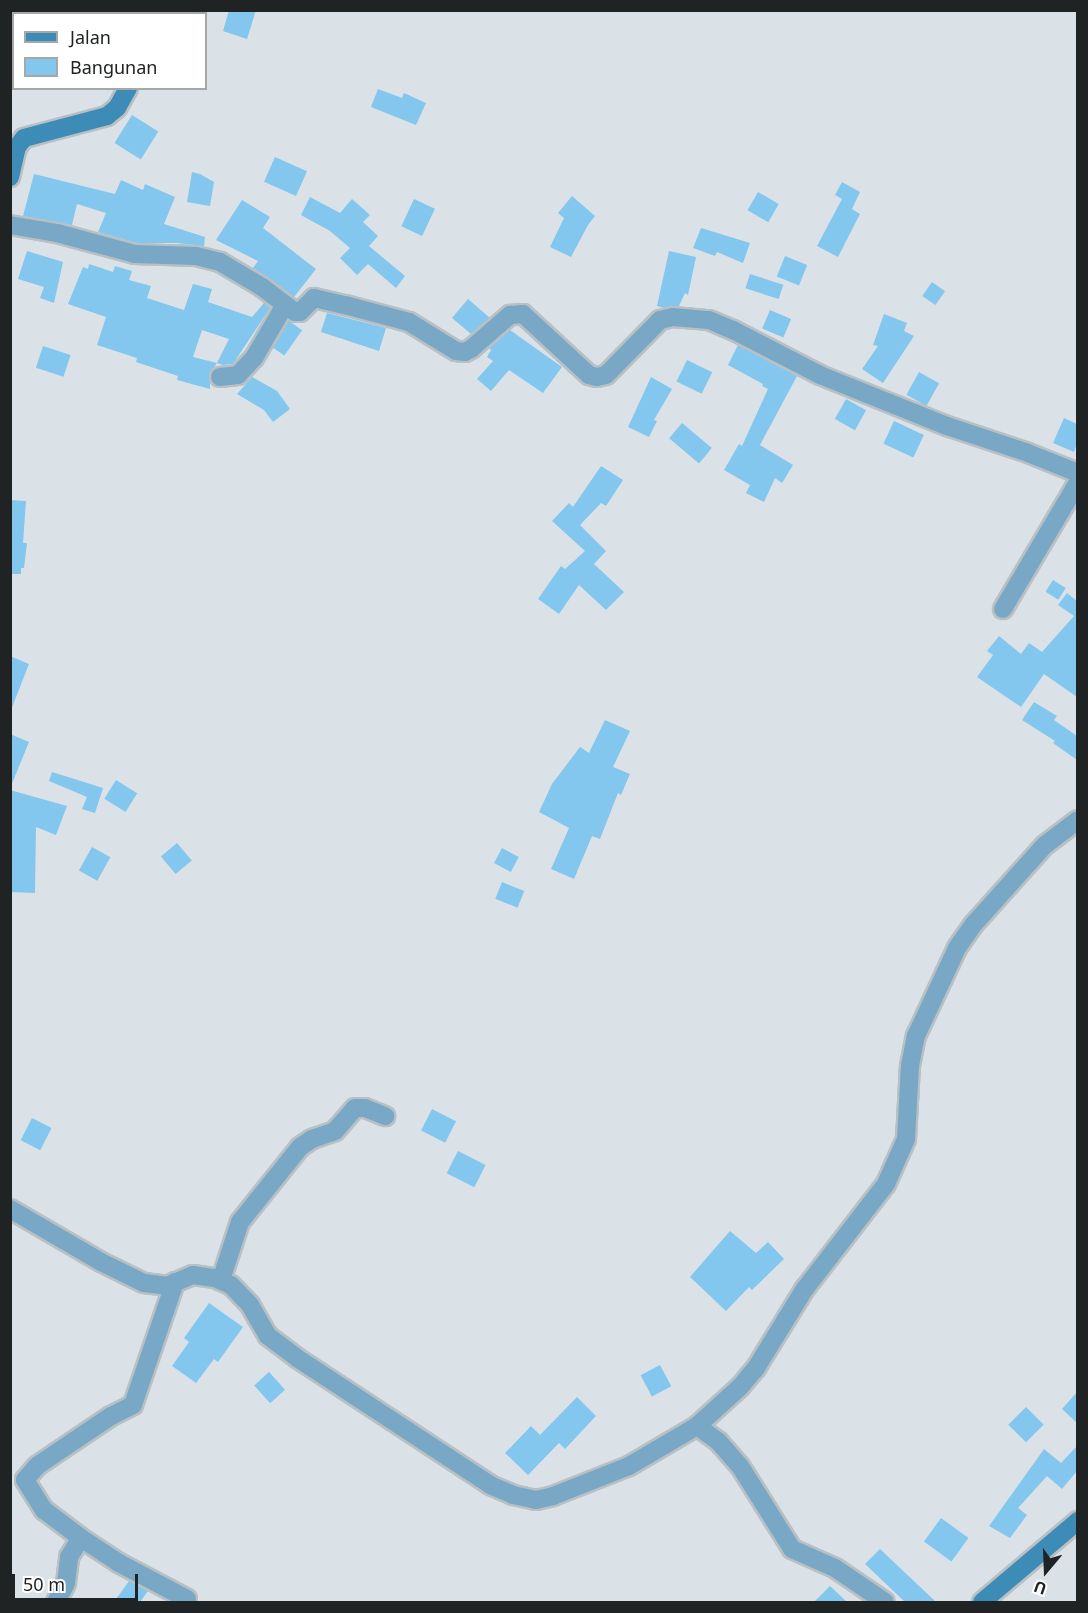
<!DOCTYPE html>
<html>
<head>
<meta charset="utf-8">
<style>
	body { margin:0 }
	#map { position:relative; width:1088px; height:1613px; overflow:hidden; background:#dbe2e7; font-family:"Noto Sans",sans-serif }
	div>[style] { position:absolute }
	.building>* { inset:0; background:#83c6ee; transform-origin:0 0 }
	.roads { filter:drop-shadow(2px 0 #b9c0c4) drop-shadow(-2px 0 #b9c0c4) drop-shadow(0 2px #b9c0c4) drop-shadow(0 -2px #b9c0c4) }
	.street>* { height:18px; margin:-9px; padding:0 9px; transform-origin:9px; border-radius:9px; background:#78a8c6 }
	.secondary>* { height:18px; margin:-9px; padding:0 9px; transform-origin:9px; border-radius:9px; background:#3d8bb7 }
	span { translate:-50% -50%; white-space:nowrap; text-align:center; line-height:1.15; -webkit-text-stroke:5px #fff; paint-order:stroke }
	.frame { position:absolute; inset:0; border:12px solid #202324; pointer-events:none }
	.legend { position:absolute; left:12px; top:12px; width:195px; height:78px; box-sizing:border-box; background:#fff; border:2px solid #a6a7a7; margin:0; padding:8px 10px; list-style:none; font-size:18px; color:#202324 }
	.legend li { display:flex; align-items:center; gap:12px; height:30px }
	.legend b { width:30px; border:2px solid #a6a7a7 }
	.north { position:absolute; left:1016px; top:1541px; width:60px; height:60px; -webkit-text-stroke:4px #fff; paint-order:stroke; rotate:199deg; font-size:16px; font-weight:700; line-height:24px; text-align:center; color:#202324 }
	.north::after { content:''; display:block; margin:auto; width:21px; height:27px; background:#202324; clip-path:polygon(50% 0,100% 100%,50% 72%,0 100%) }
	.scale { position:absolute; left:12px; top:1574px; width:126px; height:27px; box-sizing:border-box; border:3px solid #202324; border-top:0; padding-left:8px; font-size:18px; line-height:21px; white-space:nowrap; color:#202324; -webkit-text-stroke:4px #fff; paint-order:stroke }
</style>
</head>
<body>
<div id="map">
	<div class="building">
		<div style="clip-path:polygon(229px 10px,256px 10px,247px 39px,223px 31px)"></div>
		<div style="clip-path:polygon(378px 89px,402px 98px,404px 93px,426px 103px,416px 125px,371px 107px)"></div>
		<div style="left:132px;top:115px;width:31px;height:33px;rotate:32deg"></div>
		<div style="left:275px;top:157px;width:35px;height:27px;rotate:24deg"></div>
		<div style="clip-path:polygon(192px 172px,200px 174px,214px 182px,210px 206px,187px 202px)"></div>
		<div style="clip-path:polygon(34px 174px,115px 194px,121px 180px,143px 190px,145px 184px,175px 197px,164px 224px,205px 237px,204px 246px,176px 243px,137px 243px,98px 232px,106px 213px,77px 204px,72px 225px,23px 216px)"></div>
		<div style="clip-path:polygon(842px 182px,860px 192px,852px 209px,860px 214px,838px 257px,817px 246px,842px 199px,835px 195px)"></div>
		<div style="left:758px;top:192px;width:24px;height:21px;rotate:30deg"></div>
		<div style="clip-path:polygon(572px 196px,595px 216px,588px 225px,571px 257px,550px 247px,564px 218px,558px 213px)"></div>
		<div style="clip-path:polygon(310px 197px,340px 213px,352px 199px,370px 215px,363px 222px,378px 236px,369px 246px,405px 276px,396px 288px,368px 264px,357px 275px,340px 258px,350px 248px,330px 231px,301px 215px)"></div>
		<div style="left:414px;top:199px;width:23px;height:30px;rotate:25deg"></div>
		<div style="clip-path:polygon(242px 200px,270px 217px,263px 228px,316px 269px,294px 297px,253px 268px,258px 261px,216px 240px)"></div>
		<div style="clip-path:polygon(701px 228px,750px 243px,743px 263px,717px 252px,715px 256px,693px 248px)"></div>
		<div style="clip-path:polygon(27px 251px,63px 262px,54px 303px,40px 298px,44px 287px,18px 279px)"></div>
		<div style="clip-path:polygon(669px 251px,696px 257px,688px 295px,685px 293px,679px 306px,664px 308px,657px 306px)"></div>
		<div style="left:785px;top:256px;width:24px;height:22px;rotate:22deg"></div>
		<div style="clip-path:polygon(89px 264px,113px 272px,115px 266px,132px 271px,129px 280px,151px 286px,147px 298px,184px 310px,193px 284px,212px 289px,208px 302px,252px 317px,264px 303px,270px 308px,233px 364px,223px 365px,217px 363px,229px 339px,202px 330px,193px 357px,217px 363px,210px 373px,210px 389px,177px 380px,178px 376px,136px 362px,137px 358px,97px 345px,106px 317px,68px 304px,83px 267px,88px 269px)"></div>
		<div style="left:750px;top:274px;width:35px;height:15px;rotate:18deg"></div>
		<div style="left:932px;top:282px;width:16px;height:17px;rotate:35deg"></div>
		<div style="clip-path:polygon(468px 299px,490px 318px,471px 334px,452px 318px)"></div>
		<div style="left:770px;top:310px;width:23px;height:20px;rotate:23deg"></div>
		<div style="clip-path:polygon(327px 313px,386px 328px,379px 351px,321px 332px)"></div>
		<div style="clip-path:polygon(884px 314px,907px 323px,904px 331px,914px 336px,883px 383px,862px 369px,878px 346px,873px 345px)"></div>
		<div style="left:289px;top:321px;width:16px;height:31px;rotate:35deg"></div>
		<div style="clip-path:polygon(510px 330px,562px 367px,543px 393px,509px 370px,491px 391px,477px 379px,493px 361px,487px 357px,491px 350px,489px 348px)"></div>
		<div style="clip-path:polygon(738px 345px,797px 376px,760px 445px,793px 465px,782px 483px,775px 478px,764px 502px,746px 493px,750px 485px,724px 470px,739px 444px,742px 446px,768px 389px,762px 386px,763px 384px,728px 365px)"></div>
		<div style="left:43px;top:346px;width:29px;height:23px;rotate:18deg"></div>
		<div style="left:687px;top:360px;width:28px;height:24px;rotate:26deg"></div>
		<div style="left:919px;top:372px;width:23px;height:26px;rotate:29deg"></div>
		<div style="clip-path:polygon(252px 377px,277px 391px,290px 409px,273px 422px,264px 410px,237px 394px)"></div>
		<div style="clip-path:polygon(651px 377px,672px 389px,654px 420px,657px 421px,649px 437px,628px 427px)"></div>
		<div style="left:846px;top:399px;width:23px;height:23px;rotate:29deg"></div>
		<div style="clip-path:polygon(1064px 418px,1077px 424px,1077px 443px,1074px 452px,1053px 443px)"></div>
		<div style="left:894px;top:421px;width:33px;height:25px;rotate:25deg"></div>
		<div style="left:682px;top:423px;width:39px;height:20px;rotate:40deg"></div>
		<div style="clip-path:polygon(601px 466px,623px 480px,606px 506px,601px 503px,580px 525px,606px 551px,594px 564px,624px 592px,606px 610px,579px 585px,559px 614px,538px 599px,561px 566px,565px 569px,585px 551px,552px 521px,569px 503px,573px 507px)"></div>
		<div style="clip-path:polygon(10px 500px,26px 501px,23px 543px,27px 543px,24px 568px,21px 568px,21px 574px,10px 574px)"></div>
		<div style="left:1053px;top:580px;width:15px;height:14px;rotate:32deg"></div>
		<div style="clip-path:polygon(1067px 593px,1077px 601px,1077px 697px,1044px 674px,1021px 707px,977px 677px,993px 655px,987px 651px,999px 636px,1021px 654px,1029px 643px,1042px 652px,1074px 616px,1058px 605px)"></div>
		<div style="clip-path:polygon(10px 656px,29px 664px,11px 710px,10px 710px)"></div>
		<div style="clip-path:polygon(1034px 702px,1057px 716px,1054px 720px,1077px 736px,1077px 760px,1053px 743px,1055px 741px,1022px 720px)"></div>
		<div style="clip-path:polygon(605px 720px,630px 731px,613px 767px,630px 774px,621px 795px,618px 793px,600px 839px,592px 836px,574px 879px,551px 869px,569px 828px,539px 812px,552px 784px,580px 747px,589px 753px)"></div>
		<div style="clip-path:polygon(10px 734px,29px 742px,11px 786px,10px 786px)"></div>
		<div style="clip-path:polygon(52px 772px,103px 788px,95px 813px,82px 809px,87px 797px,49px 781px)"></div>
		<div style="left:116px;top:780px;width:25px;height:22px;rotate:32deg"></div>
		<div style="clip-path:polygon(10px 790px,67px 806px,56px 835px,36px 827px,35px 893px,10px 892px)"></div>
		<div style="left:177px;top:843px;width:23px;height:21px;rotate:50deg"></div>
		<div style="left:92px;top:847px;width:21px;height:27px;rotate:29deg"></div>
		<div style="left:502px;top:848px;width:19px;height:17px;rotate:28deg"></div>
		<div style="left:502px;top:882px;width:24px;height:18px;rotate:22deg"></div>
		<div style="left:432px;top:1109px;width:27px;height:24px;rotate:27deg"></div>
		<div style="left:32px;top:1118px;width:22px;height:25px;rotate:27deg"></div>
		<div style="left:458px;top:1151px;width:31px;height:25px;rotate:27deg"></div>
		<div style="clip-path:polygon(730px 1231px,756px 1253px,768px 1242px,784px 1259px,752px 1290px,749px 1287px,726px 1311px,690px 1277px)"></div>
		<div style="clip-path:polygon(209px 1303px,243px 1327px,218px 1362px,214px 1359px,196px 1383px,172px 1366px,189px 1342px,184px 1338px)"></div>
		<div style="left:660px;top:1365px;width:24px;height:22px;rotate:62deg"></div>
		<div style="left:269px;top:1372px;width:24px;height:20px;rotate:48deg"></div>
		<div style="clip-path:polygon(1077px 1392px,1077px 1423px,1062px 1409px)"></div>
		<div style="clip-path:polygon(577px 1397px,596px 1416px,565px 1449px,559px 1443px,528px 1475px,505px 1453px,531px 1426px,540px 1435px)"></div>
		<div style="left:1026px;top:1407px;width:25px;height:25px;rotate:45deg"></div>
		<div style="clip-path:polygon(1077px 1446px,1077px 1471px,1062px 1489px,1047px 1476px,1018px 1508px,1027px 1515px,1010px 1538px,989px 1526px,1044px 1449px,1061px 1463px)"></div>
		<div style="left:941px;top:1518px;width:34px;height:29px;rotate:36deg"></div>
		<div style="clip-path:polygon(880px 1549px,936px 1602px,905px 1602px,865px 1564px)"></div>
		<div style="clip-path:polygon(129px 1581px,148px 1591px,140px 1602px,114px 1602px)"></div>
		<div style="clip-path:polygon(830px 1586px,847px 1602px,814px 1602px)"></div>
	</div>
	<div class="roads">
		<div class="street">
			<div style="left:10px;top:225px;width:48px;rotate:9.7deg"></div>
			<div style="left:57px;top:233px;width:81px;rotate:15.1deg"></div>
			<div style="left:135px;top:254px;width:61px;rotate:1.9deg"></div>
			<div style="left:196px;top:256px;width:25px;rotate:14deg"></div>
			<div style="left:220px;top:262px;width:49px;rotate:30.8deg"></div>
			<div style="left:262px;top:287px;width:41px;rotate:37.1deg"></div>
			<div style="left:295px;top:312px;width:5px"></div>
			<div style="left:300px;top:312px;width:20px;rotate:-45deg"></div>
			<div style="left:314px;top:298px;width:32px;rotate:13deg"></div>
			<div style="left:345px;top:305px;width:66px;rotate:14.9deg"></div>
			<div style="left:409px;top:322px;width:55px;rotate:31.7deg"></div>
			<div style="left:456px;top:351px;width:9px;rotate:6deg"></div>
			<div style="left:465px;top:352px;width:7px;rotate:-27deg"></div>
			<div style="left:471px;top:349px;width:52px;rotate:-41.1deg"></div>
			<div style="left:510px;top:315px;width:13px;rotate:-4deg"></div>
			<div style="left:523px;top:314px;width:90px;rotate:42.7deg"></div>
			<div style="left:589px;top:375px;width:8px;rotate:14deg"></div>
			<div style="left:597px;top:377px;width:9px;rotate:-13deg"></div>
			<div style="left:606px;top:375px;width:77px;rotate:-45.5deg"></div>
			<div style="left:660px;top:320px;width:13px;rotate:-13deg"></div>
			<div style="left:673px;top:317px;width:36px;rotate:5deg"></div>
			<div style="left:709px;top:320px;width:26px;rotate:23deg"></div>
			<div style="left:733px;top:330px;width:98px;rotate:27.3deg"></div>
			<div style="left:820px;top:375px;width:137px;rotate:21.9deg"></div>
			<div style="left:947px;top:426px;width:85px;rotate:18.4deg"></div>
			<div style="left:1028px;top:453px;width:54px;rotate:21.8deg"></div>
			<div style="left:220px;top:377px;width:18px;rotate:-6deg"></div>
			<div style="left:238px;top:375px;width:23px;rotate:-47deg"></div>
			<div style="left:254px;top:358px;width:61px;rotate:-59.7deg"></div>
			<div style="left:1003px;top:609px;width:147px;rotate:-59.4deg"></div>
			<div style="left:10px;top:1209px;width:105px;rotate:30.2deg"></div>
			<div style="left:101px;top:1262px;width:48px;rotate:26deg"></div>
			<div style="left:144px;top:1283px;width:23px;rotate:7deg"></div>
			<div style="left:167px;top:1286px;width:28px;rotate:-23deg"></div>
			<div style="left:193px;top:1275px;width:22px;rotate:8deg"></div>
			<div style="left:215px;top:1278px;width:17px;rotate:24deg"></div>
			<div style="left:231px;top:1285px;width:28px;rotate:46deg"></div>
			<div style="left:250px;top:1305px;width:36px;rotate:60deg"></div>
			<div style="left:268px;top:1336px;width:36px;rotate:37deg"></div>
			<div style="left:297px;top:1358px;width:231px;rotate:33.3deg"></div>
			<div style="left:490px;top:1485px;width:25px;rotate:23deg"></div>
			<div style="left:513px;top:1495px;width:24px;rotate:12deg"></div>
			<div style="left:536px;top:1500px;width:17px;rotate:-13deg"></div>
			<div style="left:553px;top:1496px;width:82px;rotate:-21.5deg"></div>
			<div style="left:629px;top:1466px;width:79px;rotate:-30.5deg"></div>
			<div style="left:697px;top:1426px;width:26px;rotate:36deg"></div>
			<div style="left:718px;top:1441px;width:33px;rotate:49deg"></div>
			<div style="left:740px;top:1466px;width:98px;rotate:57.9deg"></div>
			<div style="left:792px;top:1549px;width:47px;rotate:23.8deg"></div>
			<div style="left:835px;top:1568px;width:60px;rotate:34.2deg"></div>
			<div style="left:221px;top:1280px;width:61px;rotate:-71.9deg"></div>
			<div style="left:240px;top:1222px;width:96px;rotate:-51.3deg"></div>
			<div style="left:300px;top:1147px;width:14px;rotate:-34deg"></div>
			<div style="left:312px;top:1139px;width:24px;rotate:-19deg"></div>
			<div style="left:335px;top:1131px;width:30px;rotate:-49deg"></div>
			<div style="left:355px;top:1108px;width:10px"></div>
			<div style="left:365px;top:1108px;width:22px;rotate:22deg"></div>
			<div style="left:175px;top:1282px;width:130px;rotate:108.9deg"></div>
			<div style="left:133px;top:1405px;width:25px;rotate:153deg"></div>
			<div style="left:111px;top:1416px;width:89px;rotate:146deg"></div>
			<div style="left:37px;top:1466px;width:18px;rotate:131deg"></div>
			<div style="left:25px;top:1480px;width:36px;rotate:58deg"></div>
			<div style="left:44px;top:1510px;width:46px;rotate:37.1deg"></div>
			<div style="left:81px;top:1538px;width:45px;rotate:33.3deg"></div>
			<div style="left:119px;top:1563px;width:77px;rotate:27.9deg"></div>
			<div style="left:697px;top:1426px;width:58px;rotate:-42.2deg"></div>
			<div style="left:740px;top:1387px;width:25px;rotate:-50deg"></div>
			<div style="left:756px;top:1368px;width:92px;rotate:-58.4deg"></div>
			<div style="left:804px;top:1290px;width:134px;rotate:-52.3deg"></div>
			<div style="left:886px;top:1184px;width:49px;rotate:-66deg"></div>
			<div style="left:906px;top:1139px;width:73px;rotate:-86.9deg"></div>
			<div style="left:910px;top:1066px;width:31px;rotate:-79deg"></div>
			<div style="left:916px;top:1036px;width:97px;rotate:-65deg"></div>
			<div style="left:957px;top:948px;width:29px;rotate:-55deg"></div>
			<div style="left:974px;top:924px;width:106px;rotate:-48.1deg"></div>
			<div style="left:1045px;top:845px;width:41px;rotate:-37.1deg"></div>
			<div style="left:56px;top:1602px;width:21px;rotate:-62deg"></div>
			<div style="left:66px;top:1583px;width:26px;rotate:-83deg"></div>
			<div style="left:69px;top:1557px;width:22px;rotate:-58deg"></div>
		</div>
		<div class="secondary">
			<div style="left:164px;top:14px;width:4px;rotate:-76deg"></div>
			<div style="left:10px;top:177px;width:31px;rotate:-77deg"></div>
			<div style="left:17px;top:147px;width:11px;rotate:-52deg"></div>
			<div style="left:24px;top:138px;width:86px;rotate:-14.8deg"></div>
			<div style="left:107px;top:116px;width:13px;rotate:-39deg"></div>
			<div style="left:117px;top:108px;width:23px;rotate:-61deg"></div>
			<div style="left:982px;top:1602px;width:126px;rotate:-40.2deg"></div>
		</div>
	</div>
	<div class="frame"></div>
	<ul class="legend">
	<li><b style="height:8px;background:#3d8bb7"></b>Jalan</li>
	<li><b style="height:16px;background:#83c6ee"></b>Bangunan</li>
	</ul>
	<div class="north">U</div>
	<div class="scale">50 m</div>
</div>
</body>
</html>
